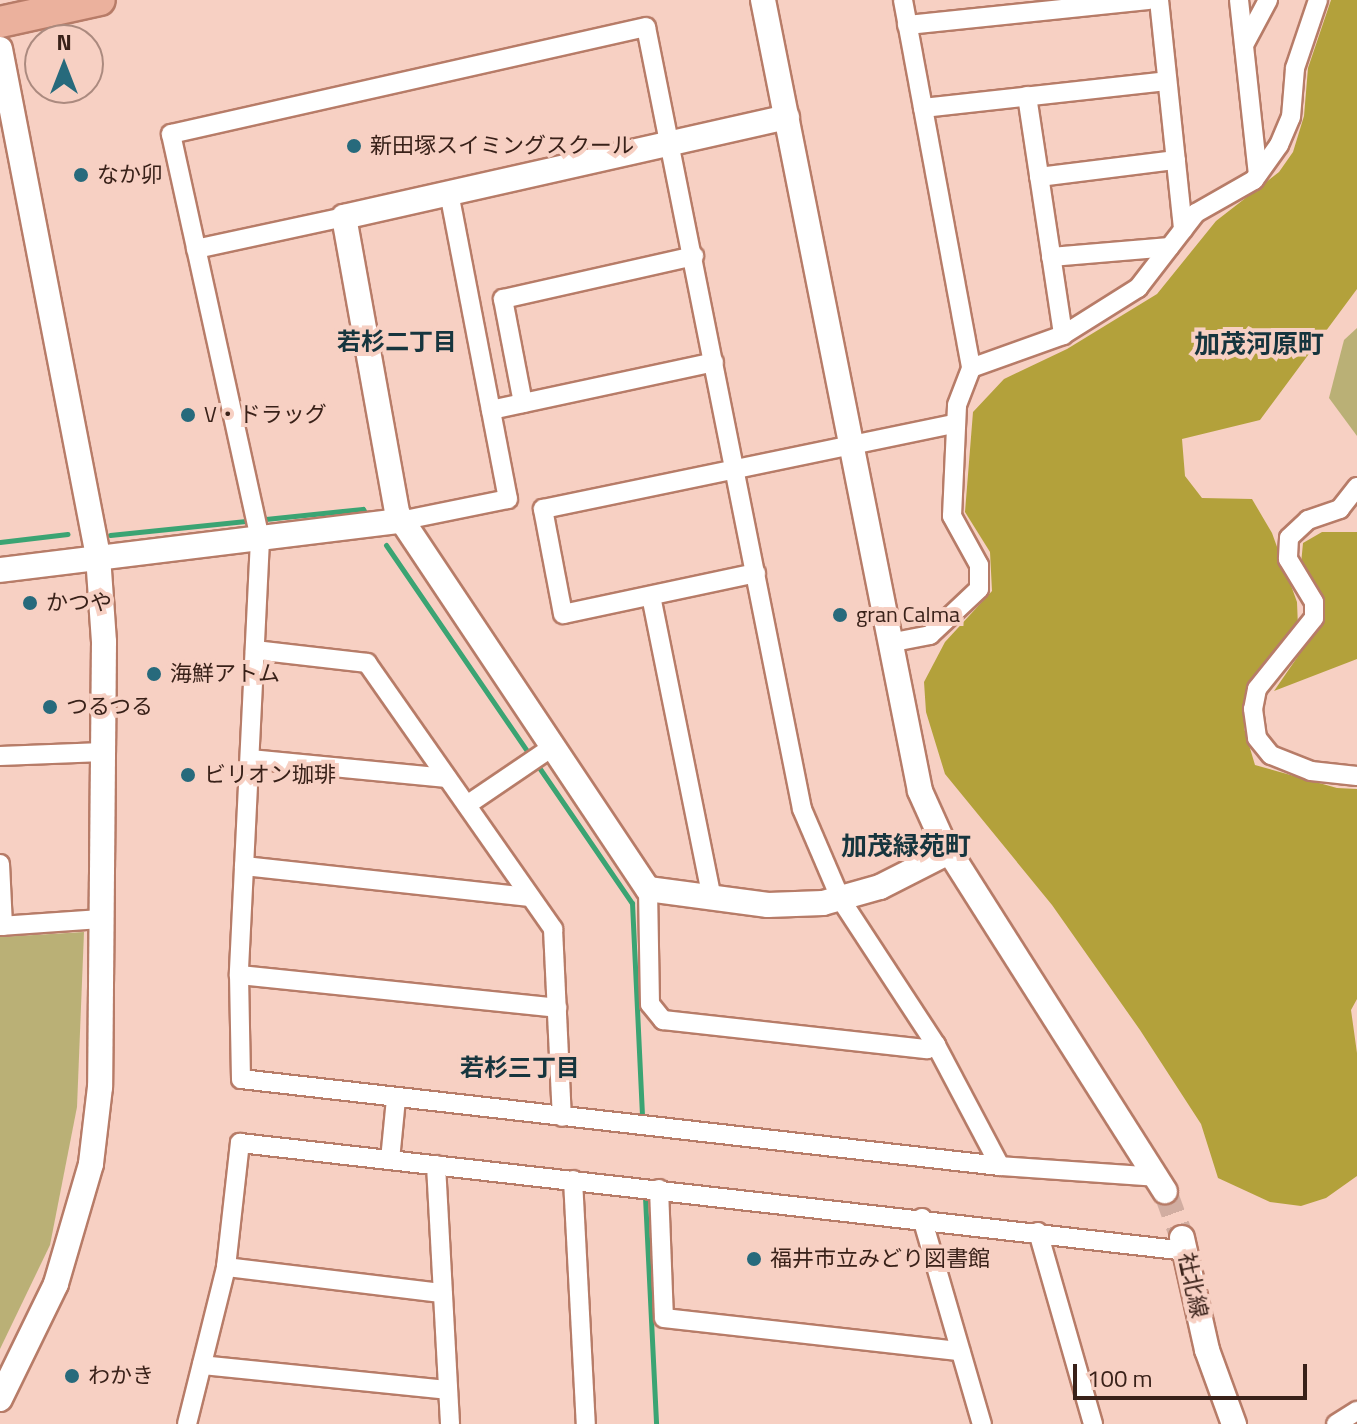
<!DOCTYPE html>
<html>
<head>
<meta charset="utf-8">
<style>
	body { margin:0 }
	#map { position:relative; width:1357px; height:1424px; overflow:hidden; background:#f7d0c3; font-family:"Titillium Web","Noto Sans JP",sans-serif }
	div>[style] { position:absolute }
	.green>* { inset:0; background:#bab076 }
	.forest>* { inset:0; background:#b3a13b }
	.stream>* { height:5px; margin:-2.5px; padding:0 2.5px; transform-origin:2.5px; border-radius:2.5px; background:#3ba473 }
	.tertiary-tunnel>* { height:24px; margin-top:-12px; transform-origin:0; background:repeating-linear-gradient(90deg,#d1ada1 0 24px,transparent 0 36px) }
	.roads { filter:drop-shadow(2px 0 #b77c68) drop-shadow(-2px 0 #b77c68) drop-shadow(0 2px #b77c68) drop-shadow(0 -2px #b77c68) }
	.minor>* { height:18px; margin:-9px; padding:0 9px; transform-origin:9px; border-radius:9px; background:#fff }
	.tertiary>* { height:24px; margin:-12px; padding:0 12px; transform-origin:12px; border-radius:12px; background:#fff }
	.primary>* { height:30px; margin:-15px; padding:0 15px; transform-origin:15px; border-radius:15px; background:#ebb19d }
	.dots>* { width:22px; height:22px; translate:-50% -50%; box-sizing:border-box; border:4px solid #f7d0c3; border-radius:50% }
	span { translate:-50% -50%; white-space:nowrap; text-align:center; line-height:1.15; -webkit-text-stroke:8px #f7d0c3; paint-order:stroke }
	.poi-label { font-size:22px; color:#392119 }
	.left { translate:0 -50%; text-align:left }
	.street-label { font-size:22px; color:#392119 }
	.neighbourhood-label { font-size:24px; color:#16353e; font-weight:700 }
	.quarter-label { font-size:26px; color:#16353e; font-weight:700 }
	.north { position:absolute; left:24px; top:24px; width:80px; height:80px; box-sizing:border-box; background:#f7d0c3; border:2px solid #ab8a7f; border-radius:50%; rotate:0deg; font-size:22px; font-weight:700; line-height:32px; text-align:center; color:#392119 }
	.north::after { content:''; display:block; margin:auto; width:28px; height:36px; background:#276a7c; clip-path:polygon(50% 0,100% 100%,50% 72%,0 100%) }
	.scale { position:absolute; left:1073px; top:1364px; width:234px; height:36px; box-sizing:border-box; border:4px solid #392119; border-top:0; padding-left:10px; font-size:24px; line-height:28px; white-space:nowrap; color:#392119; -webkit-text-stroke:6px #f7d0c3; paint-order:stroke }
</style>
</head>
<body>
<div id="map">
	<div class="green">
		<div style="clip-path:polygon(1357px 328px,1357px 436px,1329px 398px,1344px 340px)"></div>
		<div style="clip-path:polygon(84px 932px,77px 1107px,50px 1245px,0 1349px,0 937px)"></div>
	</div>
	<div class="forest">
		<div style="clip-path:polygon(1331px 0,1357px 0,1357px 289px,1260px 420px,1182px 439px,1185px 476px,1202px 498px,1252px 499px,1272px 533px,1297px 602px,1298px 627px,1260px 670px,1246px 695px,1244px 728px,1255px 765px,1337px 788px,1357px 789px,1357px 999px,1351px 1010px,1357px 1053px,1357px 1176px,1326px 1198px,1301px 1206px,1270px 1202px,1218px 1178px,1201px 1124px,1140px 1030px,1052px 905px,945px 774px,926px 712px,924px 682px,945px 642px,992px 591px,990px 552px,965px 512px,973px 412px,1004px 379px,1067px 349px,1157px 294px,1216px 221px,1279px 172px,1293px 152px,1304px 116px,1308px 68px)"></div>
		<div style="clip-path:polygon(1322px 532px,1357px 532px,1357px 659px,1274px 691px,1323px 620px,1323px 595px,1301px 564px,1303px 543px)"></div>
	</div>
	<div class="stream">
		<div style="left:110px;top:535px;width:254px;rotate:-5.9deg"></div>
		<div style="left:363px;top:509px;width:6px;rotate:59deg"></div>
		<div style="left:0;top:542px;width:68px;rotate:-6.7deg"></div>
		<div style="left:386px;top:545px;width:255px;rotate:55.6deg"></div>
		<div style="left:536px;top:763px;width:170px;rotate:55.6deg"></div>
		<div style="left:632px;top:903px;width:213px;rotate:87.3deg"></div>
		<div style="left:645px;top:1197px;width:227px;rotate:87.2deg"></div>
	</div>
	<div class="tertiary-tunnel">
		<div style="left:1165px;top:1191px;width:50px;rotate:70.1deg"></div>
	</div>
	<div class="roads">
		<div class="minor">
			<div style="left:903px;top:0;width:374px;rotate:79.5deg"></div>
			<div style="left:1159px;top:0;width:231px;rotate:84deg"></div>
			<div style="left:1239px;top:0;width:175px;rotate:83.8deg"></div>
			<div style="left:907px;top:25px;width:243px;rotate:-5.9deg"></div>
			<div style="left:1244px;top:45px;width:51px;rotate:-61.9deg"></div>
			<div style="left:1027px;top:96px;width:242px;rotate:81.4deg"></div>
			<div style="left:923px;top:108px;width:245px;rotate:-6.3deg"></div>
			<div style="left:1039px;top:177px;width:138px;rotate:-7.1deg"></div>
			<div style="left:196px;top:249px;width:151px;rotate:-12.2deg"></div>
			<div style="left:1051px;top:257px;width:119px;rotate:-4.8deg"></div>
			<div style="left:523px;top:403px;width:106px;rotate:-100.9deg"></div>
			<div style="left:503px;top:299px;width:196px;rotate:-12.7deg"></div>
			<div style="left:491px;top:410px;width:228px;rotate:-12.1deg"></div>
			<div style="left:1357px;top:487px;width:28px;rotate:128deg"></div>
			<div style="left:1340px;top:509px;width:34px;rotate:161deg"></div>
			<div style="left:1308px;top:520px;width:26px;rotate:137deg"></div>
			<div style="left:1289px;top:538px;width:21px;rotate:93deg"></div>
			<div style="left:1288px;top:559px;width:50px;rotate:58.8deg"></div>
			<div style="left:1314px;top:602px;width:16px;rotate:90deg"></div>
			<div style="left:1314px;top:618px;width:91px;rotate:128.8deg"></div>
			<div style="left:1257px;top:689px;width:20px;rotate:101deg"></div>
			<div style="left:1253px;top:709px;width:29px;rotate:82deg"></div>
			<div style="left:1257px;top:738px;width:22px;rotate:51deg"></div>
			<div style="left:1271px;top:755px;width:43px;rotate:21.8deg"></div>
			<div style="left:1311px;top:771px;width:46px;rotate:6.2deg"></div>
			<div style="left:400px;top:521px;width:110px;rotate:-11.5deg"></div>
			<div style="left:508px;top:499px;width:313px;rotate:-100.9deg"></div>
			<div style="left:756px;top:573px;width:197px;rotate:168deg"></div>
			<div style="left:563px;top:614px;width:107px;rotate:-100.8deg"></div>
			<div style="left:543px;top:509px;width:421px;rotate:-11.7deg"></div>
			<div style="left:651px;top:596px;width:308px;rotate:78.6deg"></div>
			<div style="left:889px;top:643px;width:42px;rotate:-11deg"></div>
			<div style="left:930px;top:635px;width:67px;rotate:-43.2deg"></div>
			<div style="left:979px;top:589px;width:24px;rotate:-90deg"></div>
			<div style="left:979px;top:565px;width:56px;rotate:-118.9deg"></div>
			<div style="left:952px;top:516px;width:111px;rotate:-87.4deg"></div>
			<div style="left:957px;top:405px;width:40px;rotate:-69deg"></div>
			<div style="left:971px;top:368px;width:98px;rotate:-19.7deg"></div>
			<div style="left:1063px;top:335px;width:89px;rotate:-32.1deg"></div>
			<div style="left:1138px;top:288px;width:95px;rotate:-52.3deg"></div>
			<div style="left:1196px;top:213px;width:67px;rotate:-29.6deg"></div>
			<div style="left:1254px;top:180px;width:43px;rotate:-54.5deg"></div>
			<div style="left:1279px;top:145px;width:30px;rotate:-67deg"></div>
			<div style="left:1291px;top:117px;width:49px;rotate:-85.3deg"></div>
			<div style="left:1295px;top:68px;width:72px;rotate:-71.3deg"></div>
			<div style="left:255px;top:650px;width:113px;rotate:6.6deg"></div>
			<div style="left:367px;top:663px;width:325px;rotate:55deg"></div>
			<div style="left:553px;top:929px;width:188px;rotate:87.3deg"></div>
			<div style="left:0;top:756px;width:103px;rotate:-2.2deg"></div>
			<div style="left:250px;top:759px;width:198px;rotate:5.5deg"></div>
			<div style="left:467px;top:805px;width:102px;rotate:-34.2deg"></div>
			<div style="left:0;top:864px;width:62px;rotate:87.2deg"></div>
			<div style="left:244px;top:866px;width:288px;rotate:6.2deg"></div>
			<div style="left:648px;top:889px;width:115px;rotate:89deg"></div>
			<div style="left:650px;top:1004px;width:21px;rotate:51deg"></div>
			<div style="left:663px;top:1020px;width:266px;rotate:6.3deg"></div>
			<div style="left:927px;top:1049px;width:10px;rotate:-24deg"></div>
			<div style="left:0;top:926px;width:101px;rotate:-4deg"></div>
			<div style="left:239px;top:975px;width:320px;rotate:5.9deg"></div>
			<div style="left:390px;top:1160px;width:61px;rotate:-84.4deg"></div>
			<div style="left:436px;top:1165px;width:259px;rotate:86.9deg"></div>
			<div style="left:1000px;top:1166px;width:137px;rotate:-117.9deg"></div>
			<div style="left:936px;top:1045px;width:173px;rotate:-123.2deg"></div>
			<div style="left:841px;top:900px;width:99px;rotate:-113.2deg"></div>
			<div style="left:802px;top:809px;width:797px;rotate:-101.28deg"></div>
			<div style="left:646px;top:27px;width:487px;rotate:167.3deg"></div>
			<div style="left:171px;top:134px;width:416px;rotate:77.6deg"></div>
			<div style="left:260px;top:540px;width:436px;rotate:92.8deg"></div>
			<div style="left:239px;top:975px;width:104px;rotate:88.9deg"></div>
			<div style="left:241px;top:1079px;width:764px;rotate:6.54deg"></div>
			<div style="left:1000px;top:1166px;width:157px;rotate:4deg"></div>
			<div style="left:573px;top:1180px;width:244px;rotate:87deg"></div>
			<div style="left:659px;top:1189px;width:129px;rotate:87.8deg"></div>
			<div style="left:664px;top:1318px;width:298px;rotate:6.4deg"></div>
			<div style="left:922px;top:1218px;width:215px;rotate:73.8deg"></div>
			<div style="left:1038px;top:1232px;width:200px;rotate:74deg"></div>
			<div style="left:226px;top:1267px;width:218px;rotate:6.9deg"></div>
			<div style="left:202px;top:1365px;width:247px;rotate:5.8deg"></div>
			<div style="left:187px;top:1424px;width:162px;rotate:-76deg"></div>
			<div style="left:226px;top:1267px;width:125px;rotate:-83.6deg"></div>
			<div style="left:240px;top:1143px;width:952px;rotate:6.51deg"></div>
			<div style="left:1336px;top:1424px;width:25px;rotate:-32deg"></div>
		</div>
		<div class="tertiary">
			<div style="left:763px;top:0;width:806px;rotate:78.77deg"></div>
			<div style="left:920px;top:791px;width:54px;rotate:65.8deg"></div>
			<div style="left:942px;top:840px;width:416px;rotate:57.6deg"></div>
			<div style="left:0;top:49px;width:516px;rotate:79.06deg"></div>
			<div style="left:98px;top:556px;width:86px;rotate:86deg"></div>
			<div style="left:104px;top:642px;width:445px;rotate:90.5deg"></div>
			<div style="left:100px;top:1087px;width:78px;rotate:96.7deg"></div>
			<div style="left:91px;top:1164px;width:125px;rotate:106.3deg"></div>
			<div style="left:56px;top:1284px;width:128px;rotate:116deg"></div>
			<div style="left:787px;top:117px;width:454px;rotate:167.3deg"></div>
			<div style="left:344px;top:217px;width:301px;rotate:79.8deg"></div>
			<div style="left:397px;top:513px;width:452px;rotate:56.3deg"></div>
			<div style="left:648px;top:889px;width:121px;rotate:7.6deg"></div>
			<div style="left:768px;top:905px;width:55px;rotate:-2.1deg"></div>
			<div style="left:823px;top:903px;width:59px;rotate:-15.7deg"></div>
			<div style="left:880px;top:887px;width:77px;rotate:-26.9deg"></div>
			<div style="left:0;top:570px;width:403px;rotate:-7deg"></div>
			<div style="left:1182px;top:1238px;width:115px;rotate:77.4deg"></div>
			<div style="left:1207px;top:1350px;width:79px;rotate:70deg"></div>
		</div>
		<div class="primary">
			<div style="left:0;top:22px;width:102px;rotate:-12.4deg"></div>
		</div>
	</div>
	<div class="dots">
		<div style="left:354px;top:146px;background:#276a7c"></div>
		<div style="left:81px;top:175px;background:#276a7c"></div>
		<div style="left:188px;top:415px;background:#276a7c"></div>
		<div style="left:30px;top:603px;background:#276a7c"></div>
		<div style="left:840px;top:615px;background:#276a7c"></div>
		<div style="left:154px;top:674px;background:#276a7c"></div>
		<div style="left:50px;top:707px;background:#276a7c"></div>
		<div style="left:188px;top:775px;background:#276a7c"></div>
		<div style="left:754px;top:1259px;background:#276a7c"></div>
		<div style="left:72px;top:1376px;background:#276a7c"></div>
	</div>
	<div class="poi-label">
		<span class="left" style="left:370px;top:146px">新田塚スイミングスクール</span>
		<span class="left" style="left:97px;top:175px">なか卯</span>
		<span class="left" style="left:204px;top:415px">V・ドラッグ</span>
		<span class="left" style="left:46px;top:603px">かつや</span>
		<span class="left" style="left:856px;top:615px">gran Calma</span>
		<span class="left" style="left:170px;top:674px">海鮮アトム</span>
		<span class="left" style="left:66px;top:707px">つるつる</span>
		<span class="left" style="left:204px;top:775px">ビリオン珈琲</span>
		<span class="left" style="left:770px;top:1259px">福井市立みどり図書館</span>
		<span class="left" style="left:88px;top:1376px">わかき</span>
	</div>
	<div class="street-label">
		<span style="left:1193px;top:1285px;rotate:78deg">社北線</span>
	</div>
	<div class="neighbourhood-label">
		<span style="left:397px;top:342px">若杉二丁目</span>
		<span style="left:520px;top:1068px">若杉三丁目</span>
	</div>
	<div class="quarter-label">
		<span style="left:1259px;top:344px">加茂河原町</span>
		<span style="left:906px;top:846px">加茂緑苑町</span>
	</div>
	<div class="north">N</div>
	<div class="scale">100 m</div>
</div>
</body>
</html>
